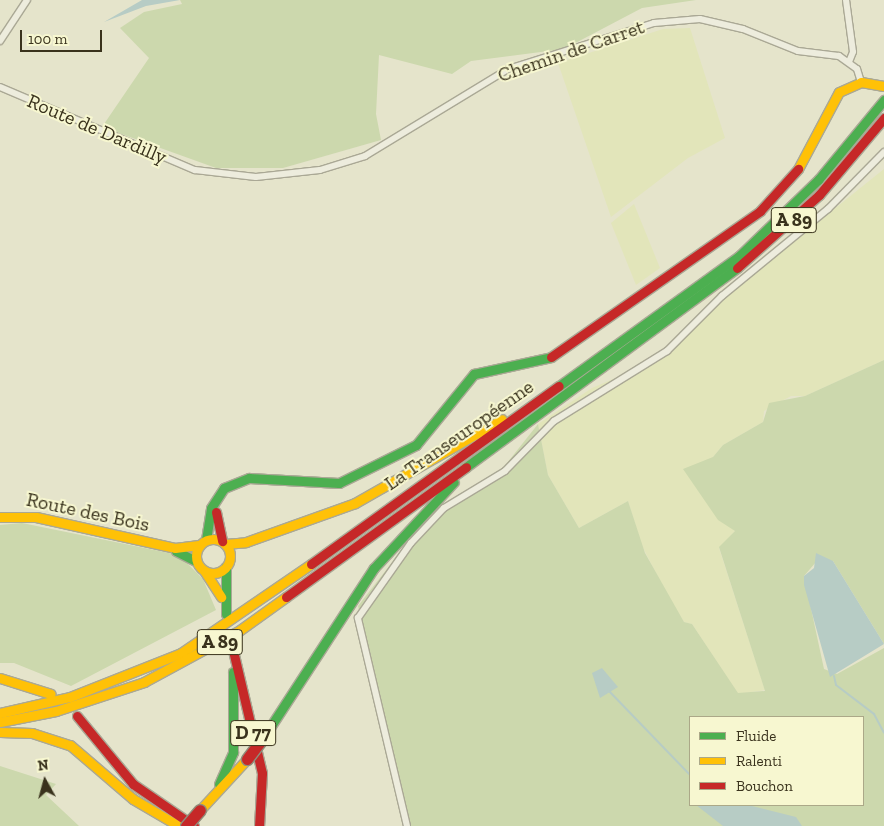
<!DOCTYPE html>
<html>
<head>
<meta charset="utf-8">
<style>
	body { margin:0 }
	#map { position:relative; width:884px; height:826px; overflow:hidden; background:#e5e4cb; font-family:"Zilla Slab",serif }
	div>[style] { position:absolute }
	.farmland>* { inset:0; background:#e2e5ba }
	.green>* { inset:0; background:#ccd8ad }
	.water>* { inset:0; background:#b7ccc5 }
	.stream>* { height:2px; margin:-1px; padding:0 1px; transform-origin:1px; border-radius:1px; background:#b7ccc5 }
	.roads { filter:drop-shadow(1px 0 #aaa895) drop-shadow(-1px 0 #aaa895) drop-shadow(0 1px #aaa895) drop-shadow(0 -1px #aaa895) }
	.street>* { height:6px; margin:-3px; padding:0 3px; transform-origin:3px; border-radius:3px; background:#edecdd }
	.fast>* { height:9px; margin:-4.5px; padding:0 4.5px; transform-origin:4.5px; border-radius:4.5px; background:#4caf50 }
	.slow>* { height:9px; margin:-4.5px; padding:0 4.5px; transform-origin:4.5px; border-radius:4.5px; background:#ffc107 }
	.slow>.ring { margin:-4.5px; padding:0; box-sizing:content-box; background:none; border:9px solid #ffc107; border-radius:50% }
	.jam>* { height:9px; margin:-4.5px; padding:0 4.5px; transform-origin:4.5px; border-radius:4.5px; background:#c62828 }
	.bridges { filter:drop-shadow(1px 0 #908d7b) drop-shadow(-1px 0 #908d7b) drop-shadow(0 1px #908d7b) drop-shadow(0 -1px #908d7b) }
	.jam-bridge>* { height:11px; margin:-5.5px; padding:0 5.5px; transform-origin:5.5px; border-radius:5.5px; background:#c62828 }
	span { translate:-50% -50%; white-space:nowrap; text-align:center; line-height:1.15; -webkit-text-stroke:4px #f7f7d0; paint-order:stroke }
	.shield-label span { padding:1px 4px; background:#f7f7d0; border:1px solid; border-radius:4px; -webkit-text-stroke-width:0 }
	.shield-label { font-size:19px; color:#39321c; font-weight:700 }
	.street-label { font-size:20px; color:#39321c }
	.legend { position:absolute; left:689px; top:716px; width:175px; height:90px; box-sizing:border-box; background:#f7f7d0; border:1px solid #aba888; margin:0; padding:6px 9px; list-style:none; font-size:15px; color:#39321c }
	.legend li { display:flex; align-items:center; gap:10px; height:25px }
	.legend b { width:25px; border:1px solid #aba888 }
	.north { position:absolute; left:20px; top:756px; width:50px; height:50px; -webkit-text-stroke:4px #f7f7d0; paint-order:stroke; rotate:353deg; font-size:14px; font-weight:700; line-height:20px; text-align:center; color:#39321c }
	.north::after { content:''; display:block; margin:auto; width:18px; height:22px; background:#39321c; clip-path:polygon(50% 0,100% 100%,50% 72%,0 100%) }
	.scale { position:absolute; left:20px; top:30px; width:82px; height:22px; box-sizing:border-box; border:2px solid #39321c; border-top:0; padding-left:6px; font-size:15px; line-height:18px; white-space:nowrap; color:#39321c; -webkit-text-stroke:4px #f7f7d0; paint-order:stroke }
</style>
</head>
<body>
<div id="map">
	<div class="farmland">
		<div style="clip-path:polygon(690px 28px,725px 138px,688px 158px,611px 217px,558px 63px,663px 29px)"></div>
		<div style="clip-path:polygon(884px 169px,884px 360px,805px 396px,791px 396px,764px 411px,763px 422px,723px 445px,713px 457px,728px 523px,735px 531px,719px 548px,765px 690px,738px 694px,692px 624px,684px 622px,669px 598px,642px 546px,628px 501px,579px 528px,548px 475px,538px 424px,592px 388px,665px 357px,737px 287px)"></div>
		<div style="clip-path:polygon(634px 204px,660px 268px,636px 285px,611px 223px)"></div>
	</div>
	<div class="green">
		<div style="clip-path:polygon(180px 0,696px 0,642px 8px,564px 49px,471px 61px,452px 74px,379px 55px,376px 114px,381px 140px,283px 168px,216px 168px,102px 127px,149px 58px,120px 28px,144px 12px,182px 4px)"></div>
		<div style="clip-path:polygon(evenodd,884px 360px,884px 644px,833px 561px,816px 562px,804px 576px,824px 669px,837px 674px,884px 648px,884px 826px,409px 826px,358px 606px,415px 533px,503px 468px,538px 424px,548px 475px,579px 528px,628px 501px,645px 553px,684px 622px,692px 624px,738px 693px,765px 691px,719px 547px,735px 531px,718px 520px,683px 469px,713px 457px,723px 445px,763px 422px,769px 403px,805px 396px,884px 360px,690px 717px,863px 717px,863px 805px,690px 805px,690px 717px)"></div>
		<div style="clip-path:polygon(22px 523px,179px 555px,203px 579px,216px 610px,71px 686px,14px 663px,0 663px,0 525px)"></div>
		<div style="clip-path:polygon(0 766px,56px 784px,46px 795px,79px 826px,0 826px)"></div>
	</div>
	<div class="water">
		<div style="clip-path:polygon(142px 0,180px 0,146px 6px,104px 22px)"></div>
		<div style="clip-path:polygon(816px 553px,833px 561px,884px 644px,830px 677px,804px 585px,804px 576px,814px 568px)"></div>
		<div style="clip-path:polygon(602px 668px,618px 687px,600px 698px,592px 673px)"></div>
		<div style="clip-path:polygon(696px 805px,748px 805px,796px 817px,802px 826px,723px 826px)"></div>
	</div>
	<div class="stream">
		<div style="left:834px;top:676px;width:9px;rotate:77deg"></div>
		<div style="left:836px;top:685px;width:48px;rotate:37.3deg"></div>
		<div style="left:874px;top:714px;width:21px;rotate:62deg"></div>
		<div style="left:608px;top:690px;width:118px;rotate:46deg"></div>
	</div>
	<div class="roads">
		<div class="street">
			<div style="left:846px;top:0;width:52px;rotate:82.3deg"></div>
			<div style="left:853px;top:52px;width:11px;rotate:112deg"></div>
			<div style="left:0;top:41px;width:49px;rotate:-56.6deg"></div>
			<div style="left:0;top:87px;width:212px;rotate:23.1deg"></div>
			<div style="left:195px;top:170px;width:61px;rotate:6.5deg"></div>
			<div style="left:256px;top:177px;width:64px;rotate:-6.2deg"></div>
			<div style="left:320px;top:170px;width:47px;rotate:-17.3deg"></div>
			<div style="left:365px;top:156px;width:167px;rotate:-31.3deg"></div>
			<div style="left:508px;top:69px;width:153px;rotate:-17.5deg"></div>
			<div style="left:654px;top:23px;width:46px;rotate:-5deg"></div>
			<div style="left:700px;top:19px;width:44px;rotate:13.1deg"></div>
			<div style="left:743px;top:29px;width:59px;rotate:21.8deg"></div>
			<div style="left:798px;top:51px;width:41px;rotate:7deg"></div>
			<div style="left:839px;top:56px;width:22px;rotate:36deg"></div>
			<div style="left:857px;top:69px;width:14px;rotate:73deg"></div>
			<div style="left:407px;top:826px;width:214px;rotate:-103.3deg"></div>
			<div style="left:358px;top:618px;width:92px;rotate:-54.8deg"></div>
			<div style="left:411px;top:543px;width:48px;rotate:-46.7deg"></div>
			<div style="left:444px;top:508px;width:71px;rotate:-31.2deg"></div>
			<div style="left:505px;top:471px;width:70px;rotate:-45.6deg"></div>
			<div style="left:554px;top:421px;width:133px;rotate:-31.8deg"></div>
			<div style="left:667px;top:351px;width:78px;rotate:-45deg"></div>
			<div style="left:722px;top:296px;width:137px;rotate:-39.4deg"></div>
			<div style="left:828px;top:209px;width:80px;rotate:-45.5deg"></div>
		</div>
		<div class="fast">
			<div style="left:559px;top:386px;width:222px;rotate:-35.8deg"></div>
			<div style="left:739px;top:256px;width:110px;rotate:-43.9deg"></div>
			<div style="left:818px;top:180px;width:104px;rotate:-50.5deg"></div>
			<div style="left:466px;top:467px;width:336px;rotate:-36.3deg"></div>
			<div style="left:206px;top:540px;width:32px;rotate:-81deg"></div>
			<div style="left:211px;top:508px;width:24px;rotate:-57deg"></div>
			<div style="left:224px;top:488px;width:27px;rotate:-22deg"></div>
			<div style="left:249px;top:478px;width:90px;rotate:3.2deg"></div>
			<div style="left:339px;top:483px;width:86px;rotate:-26.3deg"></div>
			<div style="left:416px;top:445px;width:92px;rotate:-50.8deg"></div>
			<div style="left:474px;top:374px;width:79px;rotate:-12.4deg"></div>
			<div style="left:176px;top:551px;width:22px;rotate:27deg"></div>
			<div style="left:226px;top:567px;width:47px;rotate:90deg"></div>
			<div style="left:267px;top:732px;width:196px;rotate:-56.9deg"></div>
			<div style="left:374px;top:568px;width:117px;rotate:-47.1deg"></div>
			<div style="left:219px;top:784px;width:35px;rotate:-66deg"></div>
			<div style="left:233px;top:752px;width:80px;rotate:-90deg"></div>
		</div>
		<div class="slow">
			<div style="left:798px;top:169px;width:87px;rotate:-62deg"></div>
			<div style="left:839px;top:92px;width:24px;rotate:-24deg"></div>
			<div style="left:861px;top:82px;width:23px;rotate:10deg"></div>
			<div style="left:0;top:517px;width:36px"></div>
			<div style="left:36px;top:517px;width:142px;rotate:12.6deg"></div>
			<div style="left:175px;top:548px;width:24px;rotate:-7deg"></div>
			<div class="ring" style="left:196px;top:539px;width:25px;height:25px"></div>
			<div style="left:225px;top:544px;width:21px;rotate:-5deg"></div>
			<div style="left:246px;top:542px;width:116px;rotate:-19.7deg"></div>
			<div style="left:355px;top:503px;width:169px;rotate:-29.7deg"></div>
			<div style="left:205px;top:572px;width:30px;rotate:57deg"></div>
			<div style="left:0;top:678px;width:53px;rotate:17.4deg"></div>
			<div style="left:0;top:713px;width:72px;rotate:-12.9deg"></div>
			<div style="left:70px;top:697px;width:119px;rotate:-21.6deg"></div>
			<div style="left:181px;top:653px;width:158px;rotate:-34.4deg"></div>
			<div style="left:0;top:722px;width:57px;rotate:-11.1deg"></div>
			<div style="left:56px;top:711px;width:93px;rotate:-18.2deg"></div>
			<div style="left:144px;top:682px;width:109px;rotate:-28.4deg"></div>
			<div style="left:240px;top:630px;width:57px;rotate:-35.7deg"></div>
			<div style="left:0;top:732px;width:32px;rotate:2deg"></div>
			<div style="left:32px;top:733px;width:40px;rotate:18deg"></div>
			<div style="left:70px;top:745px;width:83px;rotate:40.6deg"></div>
			<div style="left:133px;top:799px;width:53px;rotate:30.4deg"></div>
			<div style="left:200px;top:810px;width:69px;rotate:-47.3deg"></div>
		</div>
		<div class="jam">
			<div style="left:737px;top:268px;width:110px;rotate:-41.7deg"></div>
			<div style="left:819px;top:195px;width:101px;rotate:-49.8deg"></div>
			<div style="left:551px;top:357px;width:255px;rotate:-34.9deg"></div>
			<div style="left:760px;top:211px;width:57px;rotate:-47.9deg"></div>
			<div style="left:216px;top:512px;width:30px;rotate:78deg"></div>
			<div style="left:311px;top:564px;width:305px;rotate:-35.7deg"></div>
			<div style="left:286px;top:597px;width:222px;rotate:-35.8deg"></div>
			<div style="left:231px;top:642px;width:135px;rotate:76.7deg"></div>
			<div style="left:262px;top:773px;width:53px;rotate:93.2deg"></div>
			<div style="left:77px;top:716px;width:88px;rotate:50.5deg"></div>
			<div style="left:133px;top:784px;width:74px;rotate:34.5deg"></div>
		</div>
	</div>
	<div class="bridges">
		<div class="jam-bridge">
			<div style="left:247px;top:759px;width:34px;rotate:-53deg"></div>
			<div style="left:186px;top:826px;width:21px;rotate:-49deg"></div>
		</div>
	</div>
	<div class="shield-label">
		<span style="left:794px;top:220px">A 89</span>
		<span style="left:220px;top:642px">A 89</span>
		<span style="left:253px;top:733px">D 77</span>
	</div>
	<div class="street-label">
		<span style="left:571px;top:51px;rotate:-19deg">Chemin de Carret</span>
		<span style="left:97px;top:129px;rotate:23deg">Route de Dardilly</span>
		<span style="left:459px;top:435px;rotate:-35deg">La Transeuropéenne</span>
		<span style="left:88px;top:512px;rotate:12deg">Route des Bois</span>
	</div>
	<ul class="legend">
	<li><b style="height:6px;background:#4caf50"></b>Fluide</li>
	<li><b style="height:6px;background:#ffc107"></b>Ralenti</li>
	<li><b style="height:6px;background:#c62828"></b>Bouchon</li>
	</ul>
	<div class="north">N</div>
	<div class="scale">100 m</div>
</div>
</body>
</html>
